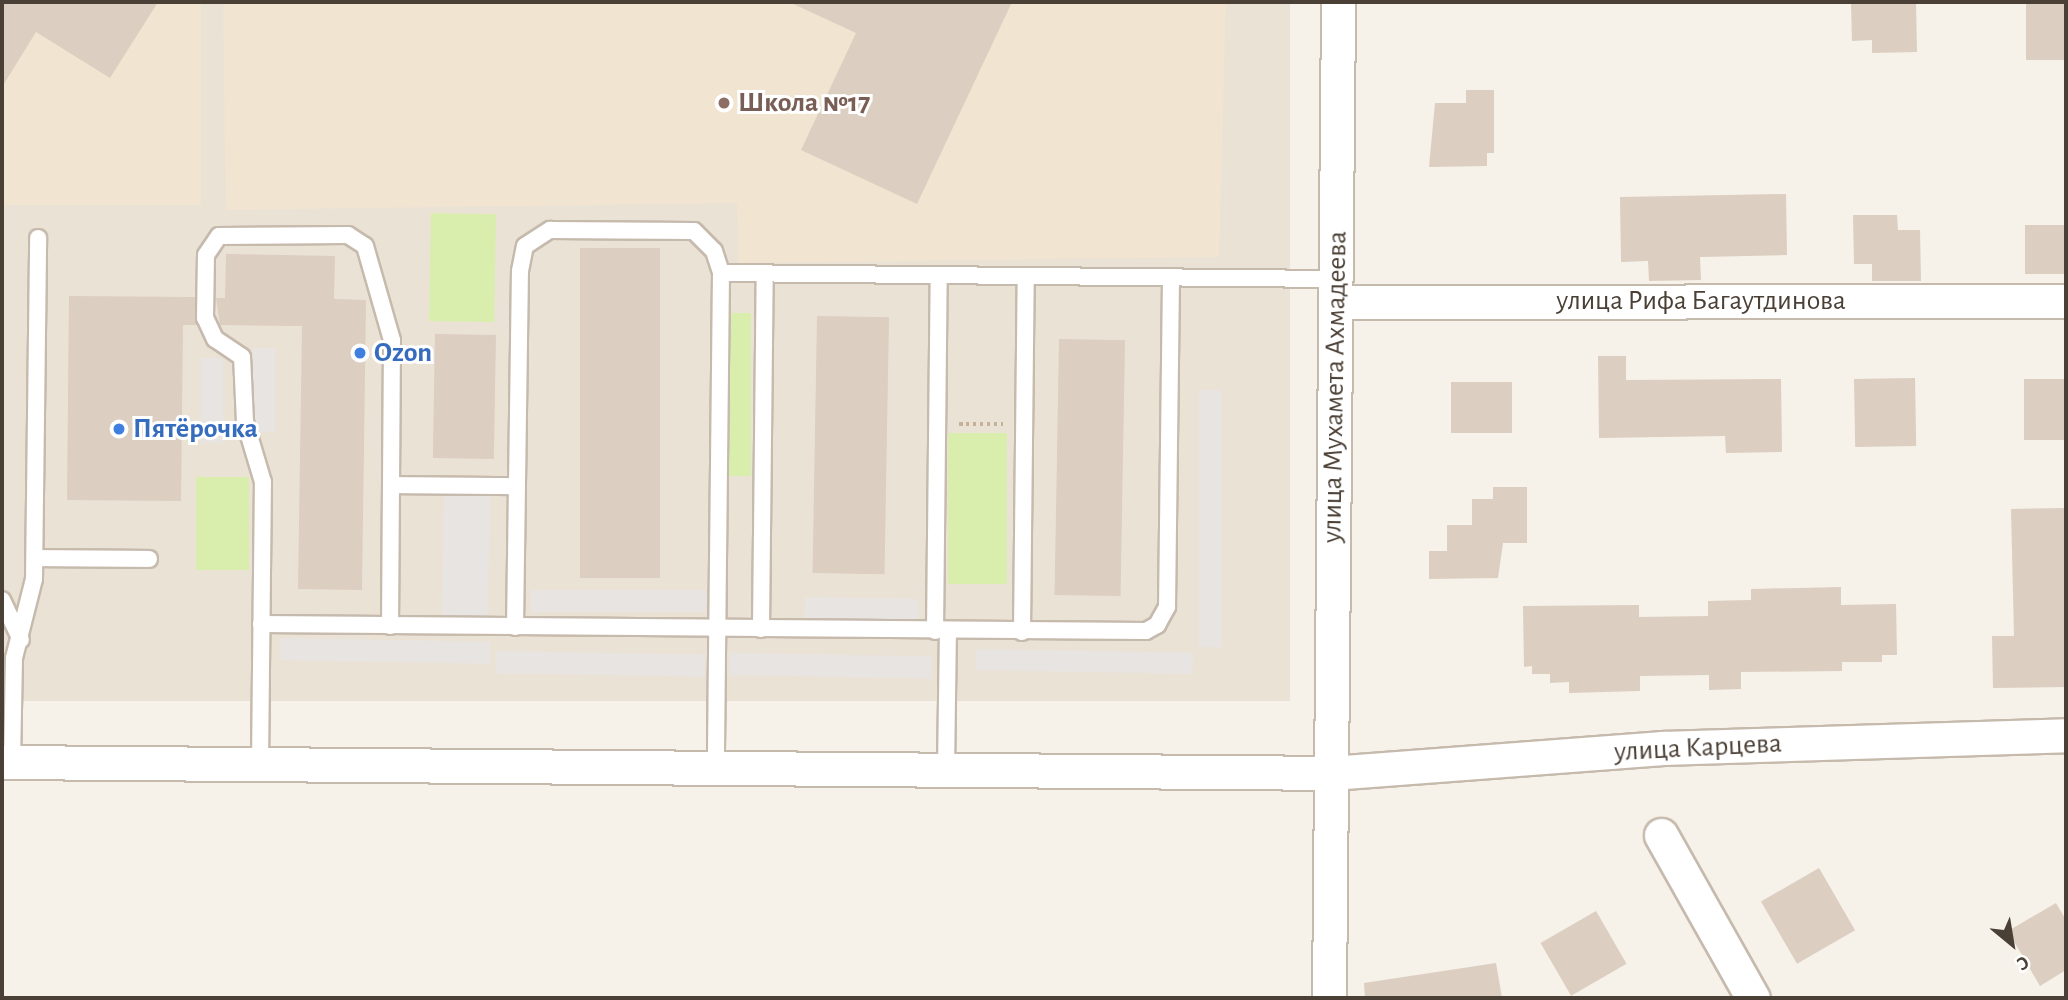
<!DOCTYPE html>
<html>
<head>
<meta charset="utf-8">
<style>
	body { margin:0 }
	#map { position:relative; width:2068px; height:1000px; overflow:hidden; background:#f6f1e9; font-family:"Alegreya Sans",sans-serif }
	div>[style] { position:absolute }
	.residential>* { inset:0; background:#ebe2d6; transform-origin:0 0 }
	.education>* { inset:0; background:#f1e4d1; transform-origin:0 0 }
	.green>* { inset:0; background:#d9eead; transform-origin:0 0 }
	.parking>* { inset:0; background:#e7e4e1; transform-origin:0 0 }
	.building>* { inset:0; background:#dccec0; transform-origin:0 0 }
	.path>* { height:4.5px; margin-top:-2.25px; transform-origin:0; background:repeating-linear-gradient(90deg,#c6b199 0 3.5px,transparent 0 7px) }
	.roads { filter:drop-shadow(2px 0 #c6baad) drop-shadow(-2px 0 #c6baad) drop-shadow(0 2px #c6baad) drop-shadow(0 -2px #c6baad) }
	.service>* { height:16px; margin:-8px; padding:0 8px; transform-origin:8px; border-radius:8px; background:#fff }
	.minor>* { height:33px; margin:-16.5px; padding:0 16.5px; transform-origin:16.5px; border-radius:16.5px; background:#fff }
	.dots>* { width:19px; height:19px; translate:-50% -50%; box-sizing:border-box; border:4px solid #fff; border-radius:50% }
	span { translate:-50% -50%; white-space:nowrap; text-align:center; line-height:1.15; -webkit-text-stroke:6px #fff; paint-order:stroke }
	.education-label { font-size:28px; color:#785e54; font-weight:700 }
	.left { translate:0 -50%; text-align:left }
	.street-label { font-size:28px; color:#4b4036 }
	.shop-label { font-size:28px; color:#366cbe; font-weight:700 }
	.frame { position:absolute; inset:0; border:4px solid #4b4036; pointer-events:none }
	.north { position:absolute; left:1977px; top:909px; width:70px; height:70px; -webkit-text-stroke:5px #fff; paint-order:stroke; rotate:150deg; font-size:19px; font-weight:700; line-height:28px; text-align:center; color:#4b4036 }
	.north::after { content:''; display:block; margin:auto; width:24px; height:32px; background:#4b4036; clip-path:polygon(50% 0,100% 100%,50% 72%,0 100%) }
</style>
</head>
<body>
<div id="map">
	<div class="residential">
		<div style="left:2px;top:2px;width:1288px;height:699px"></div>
	</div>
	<div class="education">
		<div style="left:2px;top:2px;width:199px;height:203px"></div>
		<div style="clip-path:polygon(223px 2px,1226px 2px,1219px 257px,739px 263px,737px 203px,226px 210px)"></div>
	</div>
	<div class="green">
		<div style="left:431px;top:213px;width:65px;height:108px;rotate:1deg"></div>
		<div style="left:725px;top:313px;width:26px;height:163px"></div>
		<div style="left:948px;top:433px;width:59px;height:151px"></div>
		<div style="left:196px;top:477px;width:53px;height:93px"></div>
	</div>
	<div class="parking">
		<div style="left:253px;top:348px;width:22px;height:84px"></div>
		<div style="left:201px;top:358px;width:22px;height:85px"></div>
		<div style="left:1199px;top:390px;width:22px;height:257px"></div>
		<div style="left:444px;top:495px;width:46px;height:121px;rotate:1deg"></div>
		<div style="left:531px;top:590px;width:175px;height:22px"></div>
		<div style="left:805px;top:597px;width:113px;height:22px;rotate:1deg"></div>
		<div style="left:280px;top:638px;width:210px;height:22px;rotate:1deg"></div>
		<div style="left:976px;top:649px;width:217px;height:21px;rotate:1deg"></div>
		<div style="left:496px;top:651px;width:209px;height:22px;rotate:1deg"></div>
		<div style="left:730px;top:653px;width:202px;height:22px;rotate:1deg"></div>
	</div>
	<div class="building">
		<div style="clip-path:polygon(2px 2px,158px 2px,110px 78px,36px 32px,2px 87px)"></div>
		<div style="clip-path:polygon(789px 2px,1012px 2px,917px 204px,801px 150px,856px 33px)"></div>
		<div style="clip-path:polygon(1851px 2px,1916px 2px,1917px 52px,1872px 53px,1872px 40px,1852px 41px)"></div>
		<div style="left:2026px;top:2px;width:40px;height:58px"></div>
		<div style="clip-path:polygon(1466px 90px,1494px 90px,1494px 153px,1487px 153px,1487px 166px,1429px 167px,1435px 103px,1466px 103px)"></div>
		<div style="clip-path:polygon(1786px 194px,1787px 255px,1700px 257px,1701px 280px,1649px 281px,1648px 261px,1621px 262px,1620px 197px)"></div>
		<div style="clip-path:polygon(1853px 215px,1897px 215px,1898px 230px,1920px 230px,1921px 281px,1872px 281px,1872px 264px,1854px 264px)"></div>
		<div style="left:2025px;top:225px;width:41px;height:49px"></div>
		<div style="left:580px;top:248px;width:80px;height:330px"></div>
		<div style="clip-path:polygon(226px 254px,335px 256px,334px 299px,366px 300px,362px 590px,298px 589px,302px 326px,220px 325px,216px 298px,225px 298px)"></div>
		<div style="clip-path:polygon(69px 296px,195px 297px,197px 325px,183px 325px,181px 501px,67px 500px)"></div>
		<div style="left:817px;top:316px;width:72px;height:257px;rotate:1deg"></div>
		<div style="left:435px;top:334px;width:61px;height:124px;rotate:1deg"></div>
		<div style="left:1059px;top:339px;width:66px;height:256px;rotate:1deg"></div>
		<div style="clip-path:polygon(1598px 356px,1626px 356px,1626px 380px,1781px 379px,1782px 452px,1726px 453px,1725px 436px,1599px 438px)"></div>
		<div style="left:1915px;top:378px;width:68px;height:61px;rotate:89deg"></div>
		<div style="left:2066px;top:379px;width:61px;height:42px;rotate:90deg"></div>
		<div style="left:1512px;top:382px;width:51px;height:61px;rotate:90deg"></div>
		<div style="clip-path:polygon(1493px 487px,1527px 487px,1527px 543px,1503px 543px,1498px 578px,1429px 579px,1429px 551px,1447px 551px,1447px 525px,1472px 525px,1472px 499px,1493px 499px)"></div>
		<div style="clip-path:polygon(2066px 508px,2066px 687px,1993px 688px,1992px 636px,2014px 636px,2011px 509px)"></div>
		<div style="clip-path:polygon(1841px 587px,1841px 605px,1896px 604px,1897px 655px,1882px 655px,1882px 662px,1842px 662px,1842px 671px,1741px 672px,1741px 689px,1709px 690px,1709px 675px,1640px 676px,1640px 691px,1569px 693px,1569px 682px,1550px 683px,1550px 674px,1532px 674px,1532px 666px,1524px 667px,1523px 606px,1639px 605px,1639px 617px,1708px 616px,1708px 601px,1751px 600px,1751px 589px)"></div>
		<div style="left:1819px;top:868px;width:72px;height:67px;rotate:60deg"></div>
		<div style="clip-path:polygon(2056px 903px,2066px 920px,2066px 970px,2040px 986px,2008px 931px)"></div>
		<div style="left:1596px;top:911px;width:61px;height:64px;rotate:60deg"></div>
		<div style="clip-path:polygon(1496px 963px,1502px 998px,1365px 998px,1364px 983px)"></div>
	</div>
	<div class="path">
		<div style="left:959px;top:424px;width:44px"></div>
	</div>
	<div class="roads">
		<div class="service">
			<div style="left:721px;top:273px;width:615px;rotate:0.56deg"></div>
			<div style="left:391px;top:485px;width:126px;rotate:0.5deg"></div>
			<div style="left:35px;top:558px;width:114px;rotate:0.5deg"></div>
			<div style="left:2px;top:600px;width:44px;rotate:64.6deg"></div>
			<div style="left:261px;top:624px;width:885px;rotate:0.45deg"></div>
			<div style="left:1146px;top:631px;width:13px;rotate:-29deg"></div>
			<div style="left:1157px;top:625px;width:21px;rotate:-61deg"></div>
			<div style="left:1167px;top:607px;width:330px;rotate:-89.3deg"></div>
			<div style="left:515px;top:627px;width:356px;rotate:-89.2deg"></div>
			<div style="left:520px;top:271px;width:25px;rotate:-79deg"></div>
			<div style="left:525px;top:246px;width:30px;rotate:-33deg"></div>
			<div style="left:550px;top:230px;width:144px;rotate:0.4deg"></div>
			<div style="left:694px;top:231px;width:28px;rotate:45deg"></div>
			<div style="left:714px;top:251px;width:23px;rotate:72deg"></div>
			<div style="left:721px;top:273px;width:495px;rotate:90.6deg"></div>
			<div style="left:761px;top:629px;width:356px;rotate:-89.4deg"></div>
			<div style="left:935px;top:631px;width:356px;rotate:-89.4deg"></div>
			<div style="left:1022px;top:632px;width:356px;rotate:-89.4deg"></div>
			<div style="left:12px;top:762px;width:104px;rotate:-88.9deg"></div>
			<div style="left:14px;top:658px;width:81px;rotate:-75.8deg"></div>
			<div style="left:34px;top:579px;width:341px;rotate:-89.3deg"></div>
			<div style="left:260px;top:764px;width:282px;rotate:-89.4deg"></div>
			<div style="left:263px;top:482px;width:63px;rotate:-106.7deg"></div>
			<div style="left:245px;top:422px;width:65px;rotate:-92.6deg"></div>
			<div style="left:242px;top:357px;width:32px;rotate:-146deg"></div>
			<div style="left:215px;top:339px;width:23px;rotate:-115deg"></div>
			<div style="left:205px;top:318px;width:63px;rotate:-89.1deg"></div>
			<div style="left:206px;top:255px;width:23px;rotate:-56deg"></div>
			<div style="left:219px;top:236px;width:129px;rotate:-0.4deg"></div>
			<div style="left:348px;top:235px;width:20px;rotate:33deg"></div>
			<div style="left:365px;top:246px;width:98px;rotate:74deg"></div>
			<div style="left:392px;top:340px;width:286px;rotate:90.4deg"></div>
			<div style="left:946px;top:770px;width:139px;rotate:-89.2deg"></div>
		</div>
		<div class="minor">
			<div style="left:1335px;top:302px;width:731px;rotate:-0.08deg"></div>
			<div style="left:2px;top:762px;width:1329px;rotate:0.47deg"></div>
			<div style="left:1331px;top:773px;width:333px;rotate:-4.3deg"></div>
			<div style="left:1663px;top:748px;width:403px;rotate:-1.8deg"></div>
			<div style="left:1661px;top:835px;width:187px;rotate:60.6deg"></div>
			<div style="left:1329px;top:998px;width:996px;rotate:-89.48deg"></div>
		</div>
	</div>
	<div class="dots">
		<div style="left:724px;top:103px;background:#8d6e63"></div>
		<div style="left:360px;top:353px;background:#3f7fe0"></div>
		<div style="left:119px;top:429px;background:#3f7fe0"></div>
	</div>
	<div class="education-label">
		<span class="left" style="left:738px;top:103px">Школа №17</span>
	</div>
	<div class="street-label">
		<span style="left:1701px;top:301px">улица Рифа Багаутдинова</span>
		<span style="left:1335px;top:387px;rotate:-89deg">улица Мухамета Ахмадеева</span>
		<span style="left:1698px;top:748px;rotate:-3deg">улица Карцева</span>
	</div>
	<div class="shop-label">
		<span class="left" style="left:374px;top:353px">Ozon</span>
		<span class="left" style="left:133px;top:429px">Пятёрочка</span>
	</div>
	<div class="frame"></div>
	<div class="north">С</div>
</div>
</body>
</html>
